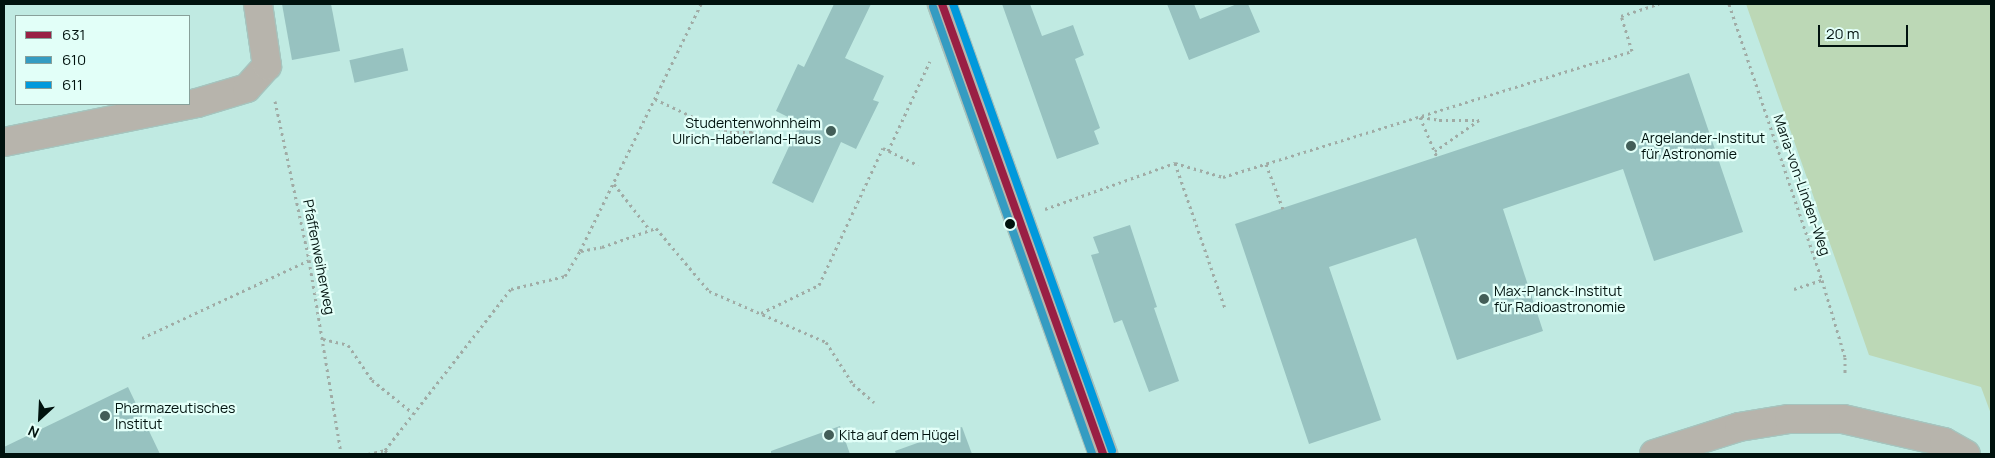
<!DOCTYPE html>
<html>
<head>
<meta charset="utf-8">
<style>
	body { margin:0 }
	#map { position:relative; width:1995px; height:458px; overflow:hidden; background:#c0eae2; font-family:Manrope,sans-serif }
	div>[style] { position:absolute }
	.green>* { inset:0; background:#bcd8b6 }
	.building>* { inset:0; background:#97c2c0; transform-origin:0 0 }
	.path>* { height:3px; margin-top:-1.5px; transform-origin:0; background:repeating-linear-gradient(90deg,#a0aba5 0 2.5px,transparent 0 6.5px) }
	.roads { filter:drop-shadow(1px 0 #a5c4be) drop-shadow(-1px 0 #a5c4be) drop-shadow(0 1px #a5c4be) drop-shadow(0 -1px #a5c4be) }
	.minor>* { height:28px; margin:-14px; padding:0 14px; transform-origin:14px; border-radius:14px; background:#b7b4ac }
	.tertiary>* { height:28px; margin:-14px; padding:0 14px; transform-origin:14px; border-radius:14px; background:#b7b4ac }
	.bus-1>* { height:8px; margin:-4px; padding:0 4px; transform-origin:4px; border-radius:4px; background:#991f44 }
	.bus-2>* { height:8px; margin:-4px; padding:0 4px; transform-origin:4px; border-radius:4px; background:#349cc2 }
	.bus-3>* { height:8px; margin:-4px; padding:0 4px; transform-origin:4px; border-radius:4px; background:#0099dc }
	.dots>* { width:14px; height:14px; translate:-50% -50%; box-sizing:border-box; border:2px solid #e2fff8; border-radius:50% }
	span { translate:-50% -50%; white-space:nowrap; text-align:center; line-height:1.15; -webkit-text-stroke:4.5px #e2fff8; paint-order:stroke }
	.poi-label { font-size:14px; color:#00120e }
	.right { translate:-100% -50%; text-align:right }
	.left { translate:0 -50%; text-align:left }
	.street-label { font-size:14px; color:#00120e }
	.frame { position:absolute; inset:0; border:5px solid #00120e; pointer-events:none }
	.legend { position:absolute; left:15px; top:15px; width:175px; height:90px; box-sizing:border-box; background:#e2fff8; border:1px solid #88a09a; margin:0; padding:6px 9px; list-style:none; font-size:15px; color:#00120e }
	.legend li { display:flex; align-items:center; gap:10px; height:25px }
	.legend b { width:25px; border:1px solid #88a09a }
	.north { position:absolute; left:15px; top:393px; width:50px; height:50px; -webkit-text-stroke:4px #e2fff8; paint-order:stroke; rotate:205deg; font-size:14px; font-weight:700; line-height:20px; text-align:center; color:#00120e }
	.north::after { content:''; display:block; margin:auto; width:18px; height:22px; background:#00120e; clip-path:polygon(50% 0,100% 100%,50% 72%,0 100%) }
	.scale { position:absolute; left:1818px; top:25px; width:90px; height:22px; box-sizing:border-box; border:2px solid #00120e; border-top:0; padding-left:6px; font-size:15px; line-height:18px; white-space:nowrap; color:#00120e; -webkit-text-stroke:4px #e2fff8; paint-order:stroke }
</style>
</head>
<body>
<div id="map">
	<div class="green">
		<div style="clip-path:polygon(1746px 4px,1991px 4px,1991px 414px,1981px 387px,1869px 355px)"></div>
	</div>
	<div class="building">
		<div style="clip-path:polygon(282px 4px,331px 4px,340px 51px,292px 60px)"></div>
		<div style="clip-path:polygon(834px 4px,871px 4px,845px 58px,884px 76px,873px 100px,879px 102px,856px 149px,841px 142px,813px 203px,772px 183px,800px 123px,776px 111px,798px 64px,804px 67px)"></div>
		<div style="clip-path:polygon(1002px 4px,1030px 4px,1042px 36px,1073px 25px,1084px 55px,1075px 59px,1100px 128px,1094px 131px,1099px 144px,1057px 159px)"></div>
		<div style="clip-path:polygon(1167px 4px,1194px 4px,1200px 19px,1237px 4px,1248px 4px,1260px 32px,1189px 60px)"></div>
		<div style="left:403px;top:48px;width:23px;height:55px;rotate:77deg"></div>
		<div style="clip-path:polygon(1689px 73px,1743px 232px,1654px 261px,1623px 169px,1503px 209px,1543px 331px,1457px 360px,1416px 238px,1329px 267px,1381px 420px,1309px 444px,1235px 224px)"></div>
		<div style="clip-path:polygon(1130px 225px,1157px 307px,1154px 308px,1179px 381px,1149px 392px,1122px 320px,1114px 323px,1091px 255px,1099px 253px,1093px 237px)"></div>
		<div style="clip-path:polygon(128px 387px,160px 454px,4px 454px,4px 447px)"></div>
		<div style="clip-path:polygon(840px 426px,850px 454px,771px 454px,771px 451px)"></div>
		<div style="clip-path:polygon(962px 427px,972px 454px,896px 454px,895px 451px)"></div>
	</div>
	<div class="path">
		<div style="left:1729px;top:4px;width:291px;rotate:71.4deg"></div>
		<div style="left:1822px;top:280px;width:80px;rotate:73.4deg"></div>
		<div style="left:1845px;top:357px;width:19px;rotate:90deg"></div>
		<div style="left:655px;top:99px;width:63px;rotate:25.3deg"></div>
		<div style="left:712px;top:126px;width:19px;rotate:18deg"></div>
		<div style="left:730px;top:132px;width:22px"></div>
		<div style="left:752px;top:132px;width:30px;rotate:24deg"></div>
		<div style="left:275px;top:101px;width:163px;rotate:77.9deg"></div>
		<div style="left:309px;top:260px;width:197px;rotate:80.6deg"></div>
		<div style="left:1420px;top:117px;width:43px;rotate:67deg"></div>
		<div style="left:1421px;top:117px;width:18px;rotate:9deg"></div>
		<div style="left:1439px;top:120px;width:40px"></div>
		<div style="left:1479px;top:120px;width:54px;rotate:144.8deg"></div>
		<div style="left:888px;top:151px;width:99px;rotate:-65deg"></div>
		<div style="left:1175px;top:163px;width:153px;rotate:71deg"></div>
		<div style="left:1266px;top:164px;width:48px;rotate:69.3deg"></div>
		<div style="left:614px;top:184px;width:58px;rotate:52deg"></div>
		<div style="left:1045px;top:209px;width:138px;rotate:-19.5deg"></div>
		<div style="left:1175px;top:163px;width:50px;rotate:16.3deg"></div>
		<div style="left:1223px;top:177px;width:428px;rotate:-17.1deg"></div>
		<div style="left:1632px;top:51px;width:37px;rotate:-107deg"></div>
		<div style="left:1621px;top:16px;width:40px;rotate:-18deg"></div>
		<div style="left:581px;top:251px;width:21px;rotate:-11deg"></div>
		<div style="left:602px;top:247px;width:57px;rotate:-19.4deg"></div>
		<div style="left:656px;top:228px;width:82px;rotate:49.9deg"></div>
		<div style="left:709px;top:291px;width:128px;rotate:23.6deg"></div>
		<div style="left:826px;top:342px;width:50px;rotate:57.3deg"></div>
		<div style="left:853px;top:384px;width:28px;rotate:41deg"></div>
		<div style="left:1794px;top:289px;width:29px;rotate:-18deg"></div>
		<div style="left:761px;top:313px;width:64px;rotate:-25.8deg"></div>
		<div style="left:819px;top:285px;width:151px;rotate:-65deg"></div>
		<div style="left:883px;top:148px;width:39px;rotate:26deg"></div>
		<div style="left:142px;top:338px;width:184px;rotate:-25deg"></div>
		<div style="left:323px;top:339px;width:26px;rotate:13deg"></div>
		<div style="left:348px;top:345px;width:42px;rotate:55.6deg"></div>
		<div style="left:372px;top:380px;width:53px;rotate:38.8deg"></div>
		<div style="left:385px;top:450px;width:5px;rotate:53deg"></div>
		<div style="left:368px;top:454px;width:17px;rotate:-13deg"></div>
		<div style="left:385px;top:450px;width:204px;rotate:-52deg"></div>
		<div style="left:511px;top:289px;width:56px;rotate:-13.5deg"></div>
		<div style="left:565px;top:276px;width:29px;rotate:-59deg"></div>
		<div style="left:580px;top:251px;width:275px;rotate:-63.9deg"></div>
	</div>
	<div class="roads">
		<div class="minor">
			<div style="left:4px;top:142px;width:197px;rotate:-11.4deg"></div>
			<div style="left:197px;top:103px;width:52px;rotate:-16.7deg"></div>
			<div style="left:247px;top:88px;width:30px;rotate:-48deg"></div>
			<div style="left:267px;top:66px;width:63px;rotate:-98.3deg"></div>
			<div style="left:1654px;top:454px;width:89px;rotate:-17.6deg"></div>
			<div style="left:1739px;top:427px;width:51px;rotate:-9.1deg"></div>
			<div style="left:1789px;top:419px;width:54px"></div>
			<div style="left:1843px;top:419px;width:104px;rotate:12.8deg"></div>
			<div style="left:1944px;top:442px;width:25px;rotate:29deg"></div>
		</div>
		<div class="tertiary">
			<div style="left:942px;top:4px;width:478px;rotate:70.3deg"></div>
		</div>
	</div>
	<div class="bus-1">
		<div style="left:942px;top:4px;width:478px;rotate:70.3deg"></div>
	</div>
	<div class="bus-2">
		<div style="left:933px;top:7px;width:474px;rotate:70.4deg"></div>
	</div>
	<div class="bus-3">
		<div style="left:953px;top:4px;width:474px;rotate:70.4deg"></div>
	</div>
	<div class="dots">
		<div style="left:831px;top:131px;background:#435e58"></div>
		<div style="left:1631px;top:146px;background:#435e58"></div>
		<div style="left:1010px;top:224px;background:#00120e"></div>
		<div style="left:1484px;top:299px;background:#435e58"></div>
		<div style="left:105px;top:416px;background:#435e58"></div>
		<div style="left:829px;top:435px;background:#435e58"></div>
	</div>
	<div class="poi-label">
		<span class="right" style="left:821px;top:131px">Studentenwohnheim<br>Ulrich-Haberland-Haus</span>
		<span class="left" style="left:1641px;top:146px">Argelander-Institut<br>für Astronomie</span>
		<span class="left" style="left:1494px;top:299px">Max-Planck-Institut<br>für Radioastronomie</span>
		<span class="left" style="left:115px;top:416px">Pharmazeutisches<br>Institut</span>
		<span class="left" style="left:839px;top:435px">Kita auf dem Hügel</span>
	</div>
	<div class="street-label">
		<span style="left:1802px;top:185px;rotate:71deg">Maria-von-Linden-Weg</span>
		<span style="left:319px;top:257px;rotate:79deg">Pfaffenweiherweg</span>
	</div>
	<div class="frame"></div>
	<ul class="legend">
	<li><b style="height:6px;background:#991f44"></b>631</li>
	<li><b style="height:6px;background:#349cc2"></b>610</li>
	<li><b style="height:6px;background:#0099dc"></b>611</li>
	</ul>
	<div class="north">N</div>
	<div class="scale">20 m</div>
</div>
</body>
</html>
